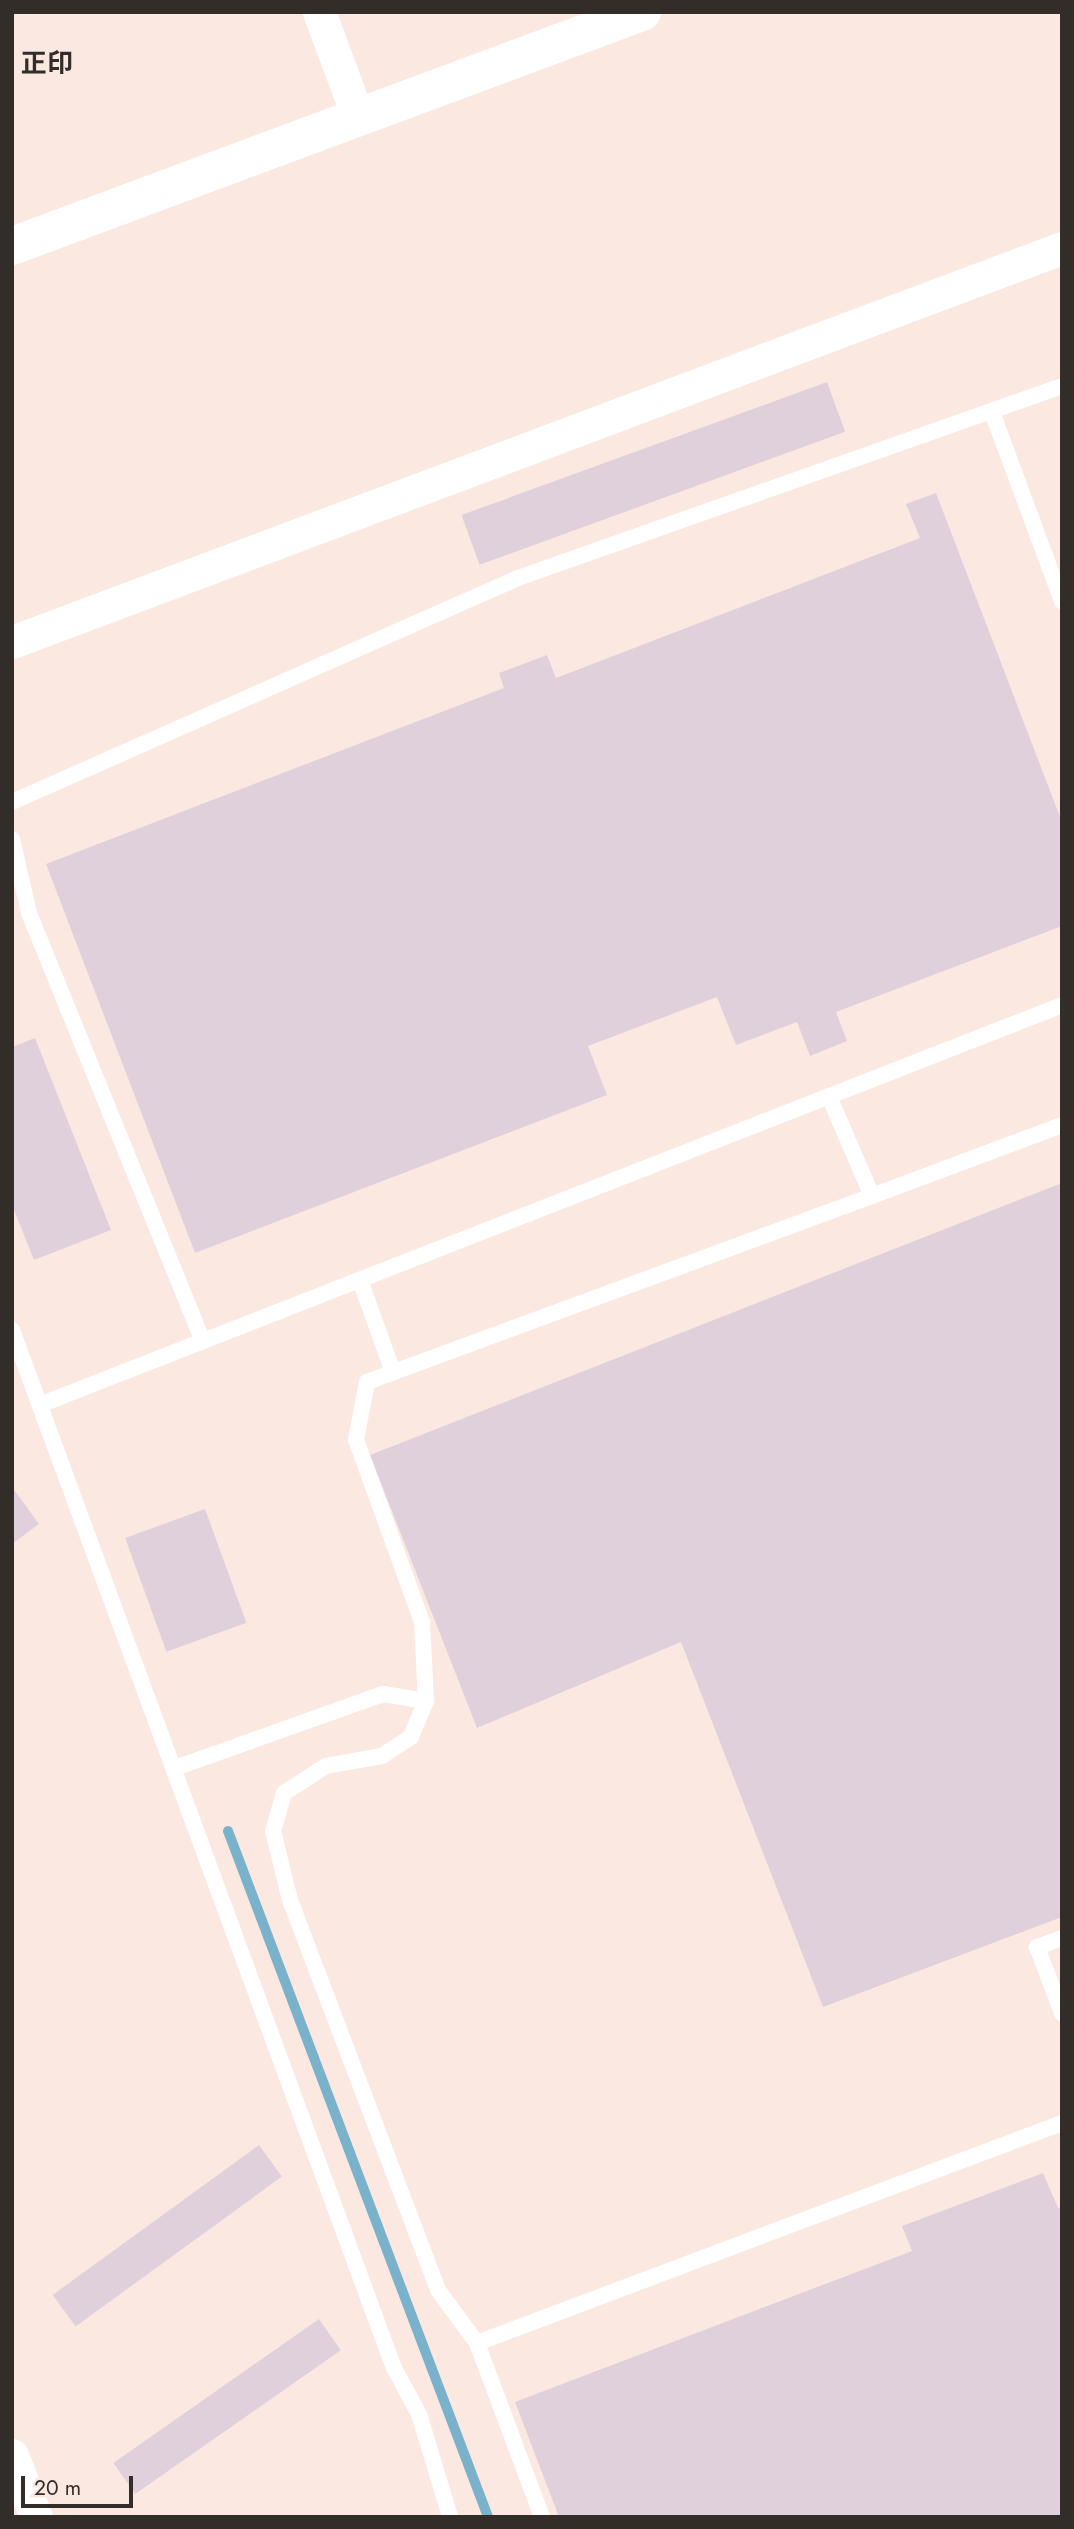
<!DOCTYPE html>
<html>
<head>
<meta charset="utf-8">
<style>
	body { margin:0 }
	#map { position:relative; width:1074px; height:2529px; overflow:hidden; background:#fbe9e1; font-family:Jost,"Noto Sans JP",sans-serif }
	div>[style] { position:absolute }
	.stream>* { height:10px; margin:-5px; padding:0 5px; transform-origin:5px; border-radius:5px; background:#79b2ca }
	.building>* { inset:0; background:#dfd0dc; transform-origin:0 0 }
	.lane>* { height:16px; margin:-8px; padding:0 8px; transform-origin:8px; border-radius:8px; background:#fff }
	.street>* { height:33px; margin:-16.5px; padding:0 16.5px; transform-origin:16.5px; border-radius:16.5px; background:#fff }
	.secondary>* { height:38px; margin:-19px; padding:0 19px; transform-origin:19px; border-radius:19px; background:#fff }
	span { translate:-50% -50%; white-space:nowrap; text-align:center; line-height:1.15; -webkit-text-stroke:5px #fbe9e1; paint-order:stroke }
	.neighbourhood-label { font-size:26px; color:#332d2a; font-weight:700 }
	.frame { position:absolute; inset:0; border:14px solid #332d2a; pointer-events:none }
	.scale { position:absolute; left:21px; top:2476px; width:112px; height:32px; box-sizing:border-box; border:4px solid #332d2a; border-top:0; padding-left:9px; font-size:21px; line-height:24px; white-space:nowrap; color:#332d2a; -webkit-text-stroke:5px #fbe9e1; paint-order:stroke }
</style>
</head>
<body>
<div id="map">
	<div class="stream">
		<div style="left:228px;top:1831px;width:734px;rotate:69.24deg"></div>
	</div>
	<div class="building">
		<div style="left:827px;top:382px;width:53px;height:389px;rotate:70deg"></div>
		<div style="clip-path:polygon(936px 493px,1062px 822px,1062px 926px,836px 1012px,847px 1041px,810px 1056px,797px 1022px,736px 1045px,717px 997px,588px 1046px,607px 1095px,195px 1253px,46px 864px,504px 688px,499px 673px,547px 655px,556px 678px,920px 538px,906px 504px)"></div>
		<div style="clip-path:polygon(35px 1038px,111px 1230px,34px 1260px,12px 1205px,12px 1047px)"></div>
		<div style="clip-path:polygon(1062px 1183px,1062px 1917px,823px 2007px,681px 1642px,477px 1728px,370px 1455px)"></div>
		<div style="clip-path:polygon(15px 1491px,39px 1524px,12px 1544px,12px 1493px)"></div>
		<div style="left:205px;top:1509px;width:121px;height:85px;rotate:70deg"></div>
		<div style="left:259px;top:2145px;width:39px;height:255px;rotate:54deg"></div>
		<div style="clip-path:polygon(1043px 2173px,1058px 2208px,1062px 2207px,1062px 2517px,559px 2517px,515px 2402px,912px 2251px,902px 2226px)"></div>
		<div style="left:319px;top:2319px;width:38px;height:251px;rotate:55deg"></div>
	</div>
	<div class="lane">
		<div style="left:992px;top:412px;width:202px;rotate:69.7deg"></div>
		<div style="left:12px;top:802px;width:553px;rotate:-23.88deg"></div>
		<div style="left:518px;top:578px;width:577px;rotate:-19.44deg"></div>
		<div style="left:12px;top:839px;width:76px;rotate:77.1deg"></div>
		<div style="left:29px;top:913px;width:462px;rotate:67.9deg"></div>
		<div style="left:872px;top:1196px;width:203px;rotate:-20.5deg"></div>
		<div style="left:360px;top:1280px;width:98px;rotate:70.3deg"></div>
		<div style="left:12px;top:1330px;width:1106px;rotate:69.8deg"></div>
		<div style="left:394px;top:2368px;width:52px;rotate:61.5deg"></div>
		<div style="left:419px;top:2414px;width:108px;rotate:73.2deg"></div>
		<div style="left:42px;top:1404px;width:1095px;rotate:-21.36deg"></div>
		<div style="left:426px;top:1701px;width:79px;rotate:-92.9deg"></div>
		<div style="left:422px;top:1622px;width:194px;rotate:-109.9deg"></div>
		<div style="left:356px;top:1440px;width:59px;rotate:-79.3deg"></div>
		<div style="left:367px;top:1382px;width:538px;rotate:-20.22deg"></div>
		<div style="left:872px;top:1196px;width:109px;rotate:-113.3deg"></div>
		<div style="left:175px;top:1768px;width:221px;rotate:-19.6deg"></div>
		<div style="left:383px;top:1694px;width:44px;rotate:9.2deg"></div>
		<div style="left:426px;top:1701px;width:39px;rotate:113deg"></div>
		<div style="left:411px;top:1737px;width:35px;rotate:147deg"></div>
		<div style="left:382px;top:1756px;width:57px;rotate:169.9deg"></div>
		<div style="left:326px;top:1766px;width:50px;rotate:147.3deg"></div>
		<div style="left:284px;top:1793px;width:40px;rotate:106deg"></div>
		<div style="left:273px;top:1831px;width:71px;rotate:76.2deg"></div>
		<div style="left:290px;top:1900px;width:417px;rotate:69.2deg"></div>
		<div style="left:438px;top:2290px;width:66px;rotate:53.7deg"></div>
		<div style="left:1062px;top:1938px;width:27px;rotate:160deg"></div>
		<div style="left:1037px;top:1947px;width:71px;rotate:69.3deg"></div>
		<div style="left:542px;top:2517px;width:186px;rotate:-110.5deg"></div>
		<div style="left:477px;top:2343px;width:625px;rotate:-20.61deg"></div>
	</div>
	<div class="street">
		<div style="left:319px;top:12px;width:112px;rotate:69.6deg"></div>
		<div style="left:12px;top:642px;width:1121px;rotate:-20.57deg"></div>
		<div style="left:12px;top:2455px;width:66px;rotate:68.8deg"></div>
	</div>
	<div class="secondary">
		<div style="left:12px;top:246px;width:672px;rotate:-20.38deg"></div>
	</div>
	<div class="neighbourhood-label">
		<span style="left:47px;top:64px">正印</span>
	</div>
	<div class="frame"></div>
	<div class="scale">20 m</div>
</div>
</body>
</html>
